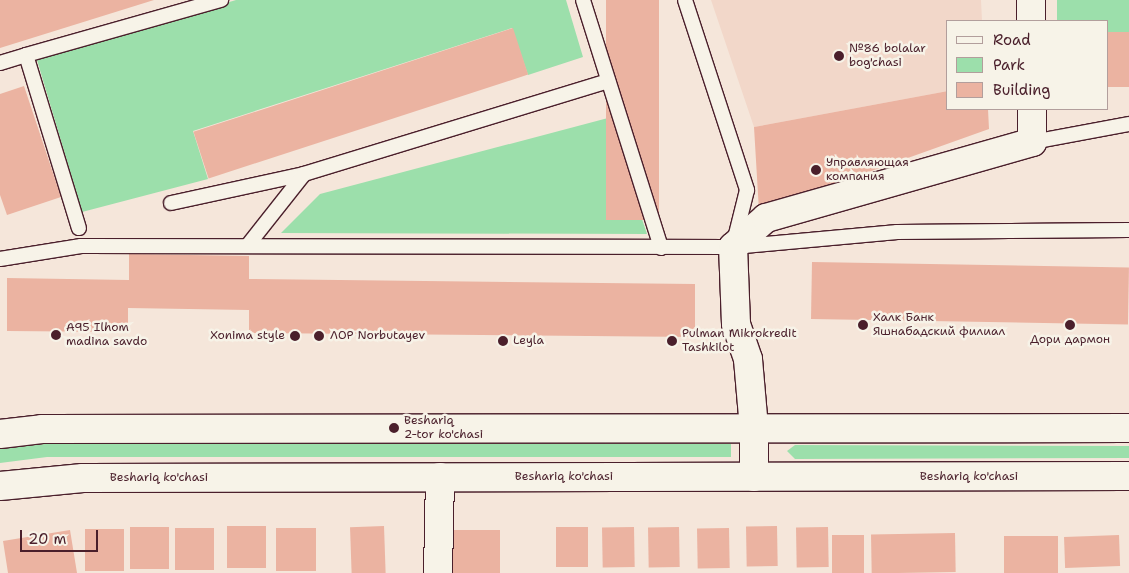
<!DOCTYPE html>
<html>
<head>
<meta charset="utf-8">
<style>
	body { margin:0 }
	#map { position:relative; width:1129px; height:573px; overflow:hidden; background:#f5e6da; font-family:"Shantell Sans",sans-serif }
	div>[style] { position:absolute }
	.built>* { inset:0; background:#f2d7c9 }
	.green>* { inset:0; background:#9cdfab }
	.building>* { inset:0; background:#ebb3a1; transform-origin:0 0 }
	.roads { filter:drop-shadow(1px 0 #4a1f2b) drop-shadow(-1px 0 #4a1f2b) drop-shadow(0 1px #4a1f2b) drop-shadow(0 -1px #4a1f2b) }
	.lane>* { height:14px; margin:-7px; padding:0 7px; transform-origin:7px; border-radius:7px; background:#f7f3e8 }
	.street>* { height:28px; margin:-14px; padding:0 14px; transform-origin:14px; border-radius:14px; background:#f7f3e8 }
	.secondary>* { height:28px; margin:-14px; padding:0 14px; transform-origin:14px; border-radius:14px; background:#f7f3e8 }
	.dots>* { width:14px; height:14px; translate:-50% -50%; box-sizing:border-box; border:2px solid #f7f3e8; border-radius:50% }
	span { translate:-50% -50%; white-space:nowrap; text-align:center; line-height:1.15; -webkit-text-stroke:5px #f7f3e8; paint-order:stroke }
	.poi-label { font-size:12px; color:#4a1f2b }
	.left { translate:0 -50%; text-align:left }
	.right { translate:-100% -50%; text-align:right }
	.street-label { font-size:12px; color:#4a1f2b }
	.legend { position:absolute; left:946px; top:20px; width:162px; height:90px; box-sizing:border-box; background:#f7f3e8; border:1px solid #b29e9c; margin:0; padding:6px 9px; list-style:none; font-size:15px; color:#4a1f2b }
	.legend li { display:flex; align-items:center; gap:10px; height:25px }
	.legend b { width:25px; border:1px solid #b29e9c }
	.scale { position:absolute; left:20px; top:530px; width:78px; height:22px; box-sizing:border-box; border:2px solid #4a1f2b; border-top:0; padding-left:6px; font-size:15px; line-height:18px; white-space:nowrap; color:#4a1f2b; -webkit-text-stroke:4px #f7f3e8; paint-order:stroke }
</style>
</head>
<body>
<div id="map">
	<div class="built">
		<div style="clip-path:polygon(711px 0,981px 0,982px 21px,948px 21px,948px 91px,754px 127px)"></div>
	</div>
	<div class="green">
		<div style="clip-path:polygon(236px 0,566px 0,583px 57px,528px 75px,512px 28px,193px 131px,208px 179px,82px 212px,37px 60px)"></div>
		<div style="clip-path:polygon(1057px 0,1129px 0,1129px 32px,1108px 35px,1108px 21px,1057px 21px)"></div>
		<div style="clip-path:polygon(608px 118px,647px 234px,281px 233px,320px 194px)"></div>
		<div style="clip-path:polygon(45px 444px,731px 444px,731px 457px,47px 457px,0 463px,0 449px)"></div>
		<div style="clip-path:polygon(795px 445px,1129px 446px,1129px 458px,795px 459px,787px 451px)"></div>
	</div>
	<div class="building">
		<div style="clip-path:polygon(0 0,154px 0,0 48px)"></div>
		<div style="left:606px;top:0;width:53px;height:220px"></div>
		<div style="left:513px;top:28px;width:49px;height:336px;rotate:72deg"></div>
		<div style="left:1129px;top:32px;width:55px;height:21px;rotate:90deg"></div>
		<div style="clip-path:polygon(24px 86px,61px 197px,7px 215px,0 195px,0 94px)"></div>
		<div style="clip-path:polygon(948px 91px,948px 109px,988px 109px,989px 129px,759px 211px,754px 127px)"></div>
		<div style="clip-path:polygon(129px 254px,249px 256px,249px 279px,695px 284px,695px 337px,249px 333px,249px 310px,128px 308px,128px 332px,7px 331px,7px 278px,129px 280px)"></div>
		<div style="left:812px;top:262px;width:317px;height:57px;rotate:1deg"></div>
		<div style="left:227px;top:526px;width:39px;height:42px"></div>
		<div style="left:384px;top:526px;width:47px;height:34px;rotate:88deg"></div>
		<div style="left:777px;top:526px;width:40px;height:31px;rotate:89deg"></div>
		<div style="left:130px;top:527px;width:39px;height:42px"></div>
		<div style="left:556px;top:527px;width:32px;height:40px"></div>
		<div style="left:634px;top:527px;width:40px;height:32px;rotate:89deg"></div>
		<div style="left:679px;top:527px;width:40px;height:31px;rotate:89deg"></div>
		<div style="left:828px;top:527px;width:40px;height:32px;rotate:89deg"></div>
		<div style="left:175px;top:528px;width:39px;height:42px"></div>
		<div style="left:276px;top:528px;width:40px;height:43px"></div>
		<div style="left:729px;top:528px;width:40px;height:32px;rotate:89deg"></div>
		<div style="left:85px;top:529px;width:39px;height:42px"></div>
		<div style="clip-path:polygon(70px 530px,77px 573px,8px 573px,3px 541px)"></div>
		<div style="left:450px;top:530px;width:50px;height:43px"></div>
		<div style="left:955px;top:533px;width:39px;height:84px;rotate:89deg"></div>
		<div style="left:864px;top:535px;width:38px;height:32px;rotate:90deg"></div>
		<div style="left:1119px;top:535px;width:31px;height:55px;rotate:88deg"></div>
		<div style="left:1004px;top:536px;width:54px;height:37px"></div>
	</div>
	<div class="roads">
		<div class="lane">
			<div style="left:583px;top:0;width:260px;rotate:72.5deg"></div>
			<div style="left:685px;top:0;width:200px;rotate:71.9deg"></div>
			<div style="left:747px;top:190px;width:54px;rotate:104deg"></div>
			<div style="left:26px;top:55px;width:203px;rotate:-15.8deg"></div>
			<div style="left:0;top:63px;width:27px;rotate:-17deg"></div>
			<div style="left:26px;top:55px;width:181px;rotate:73deg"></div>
			<div style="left:1032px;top:142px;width:99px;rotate:-10.5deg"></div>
			<div style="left:171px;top:203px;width:136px;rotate:-12.3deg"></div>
			<div style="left:304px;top:174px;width:318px;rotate:-17deg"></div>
			<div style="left:248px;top:245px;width:90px;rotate:-51.7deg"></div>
			<div style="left:0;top:259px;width:82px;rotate:-9.1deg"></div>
			<div style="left:81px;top:246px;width:652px;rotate:0.09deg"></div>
			<div style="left:733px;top:247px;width:165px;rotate:-5.2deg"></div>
			<div style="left:897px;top:232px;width:232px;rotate:-0.5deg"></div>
		</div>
		<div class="street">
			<div style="left:1031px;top:0;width:21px;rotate:90deg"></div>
			<div style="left:754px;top:428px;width:69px;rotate:-95deg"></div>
			<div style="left:748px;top:359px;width:37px;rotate:-109deg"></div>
			<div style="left:736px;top:324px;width:77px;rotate:-92.2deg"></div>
			<div style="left:733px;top:247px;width:44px;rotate:-41.3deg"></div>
			<div style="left:766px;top:218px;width:277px;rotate:-15.9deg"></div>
			<div style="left:1032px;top:142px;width:33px;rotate:-90deg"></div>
			<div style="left:438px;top:573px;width:96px;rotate:-88.8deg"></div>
		</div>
		<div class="secondary">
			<div style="left:754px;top:428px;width:49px;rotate:90deg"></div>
			<div style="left:0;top:434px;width:42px;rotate:-6.8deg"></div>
			<div style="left:42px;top:429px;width:1087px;rotate:-0.05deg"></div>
			<div style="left:0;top:486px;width:83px;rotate:-5.5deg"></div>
			<div style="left:83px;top:478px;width:1046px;rotate:-0.11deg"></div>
		</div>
	</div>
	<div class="dots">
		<div style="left:839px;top:56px;background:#4a1f2b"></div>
		<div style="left:816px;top:170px;background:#4a1f2b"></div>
		<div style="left:863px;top:325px;background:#4a1f2b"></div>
		<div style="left:1070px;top:325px;background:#4a1f2b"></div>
		<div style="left:56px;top:335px;background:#4a1f2b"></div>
		<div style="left:295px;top:336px;background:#4a1f2b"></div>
		<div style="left:319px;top:336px;background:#4a1f2b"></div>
		<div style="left:503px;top:341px;background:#4a1f2b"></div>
		<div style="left:672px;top:341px;background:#4a1f2b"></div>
		<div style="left:394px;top:428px;background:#4a1f2b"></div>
	</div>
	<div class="poi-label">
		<span class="left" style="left:849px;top:56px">№86 bolalar<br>bog'chasi</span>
		<span class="left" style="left:826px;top:170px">Управляющая<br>компания</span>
		<span class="left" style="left:873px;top:325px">Халк Банк<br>Яшнабадский филиал</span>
		<span class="left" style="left:66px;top:335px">A95 Ilhom<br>madina savdo</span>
		<span class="left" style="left:682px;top:341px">Pulman Mikrokredit<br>Tashkilot</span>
		<span class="right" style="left:285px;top:336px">Xonima style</span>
		<span class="left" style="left:330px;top:336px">ЛОР Norbutayev</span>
		<span style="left:1070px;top:340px">Дори дармон</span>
		<span class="left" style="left:513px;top:341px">Leyla</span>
		<span class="left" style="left:404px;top:428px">Beshariq<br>2-tor ko'chasi</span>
	</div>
	<div class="street-label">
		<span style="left:564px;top:477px">Beshariq ko'chasi</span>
		<span style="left:969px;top:477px">Beshariq ko'chasi</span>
		<span style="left:159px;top:478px">Beshariq ko'chasi</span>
	</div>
	<ul class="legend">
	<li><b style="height:6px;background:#f7f3e8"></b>Road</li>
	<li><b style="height:14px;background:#9cdfab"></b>Park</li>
	<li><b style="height:14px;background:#ebb3a1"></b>Building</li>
	</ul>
	<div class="scale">20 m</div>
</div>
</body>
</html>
